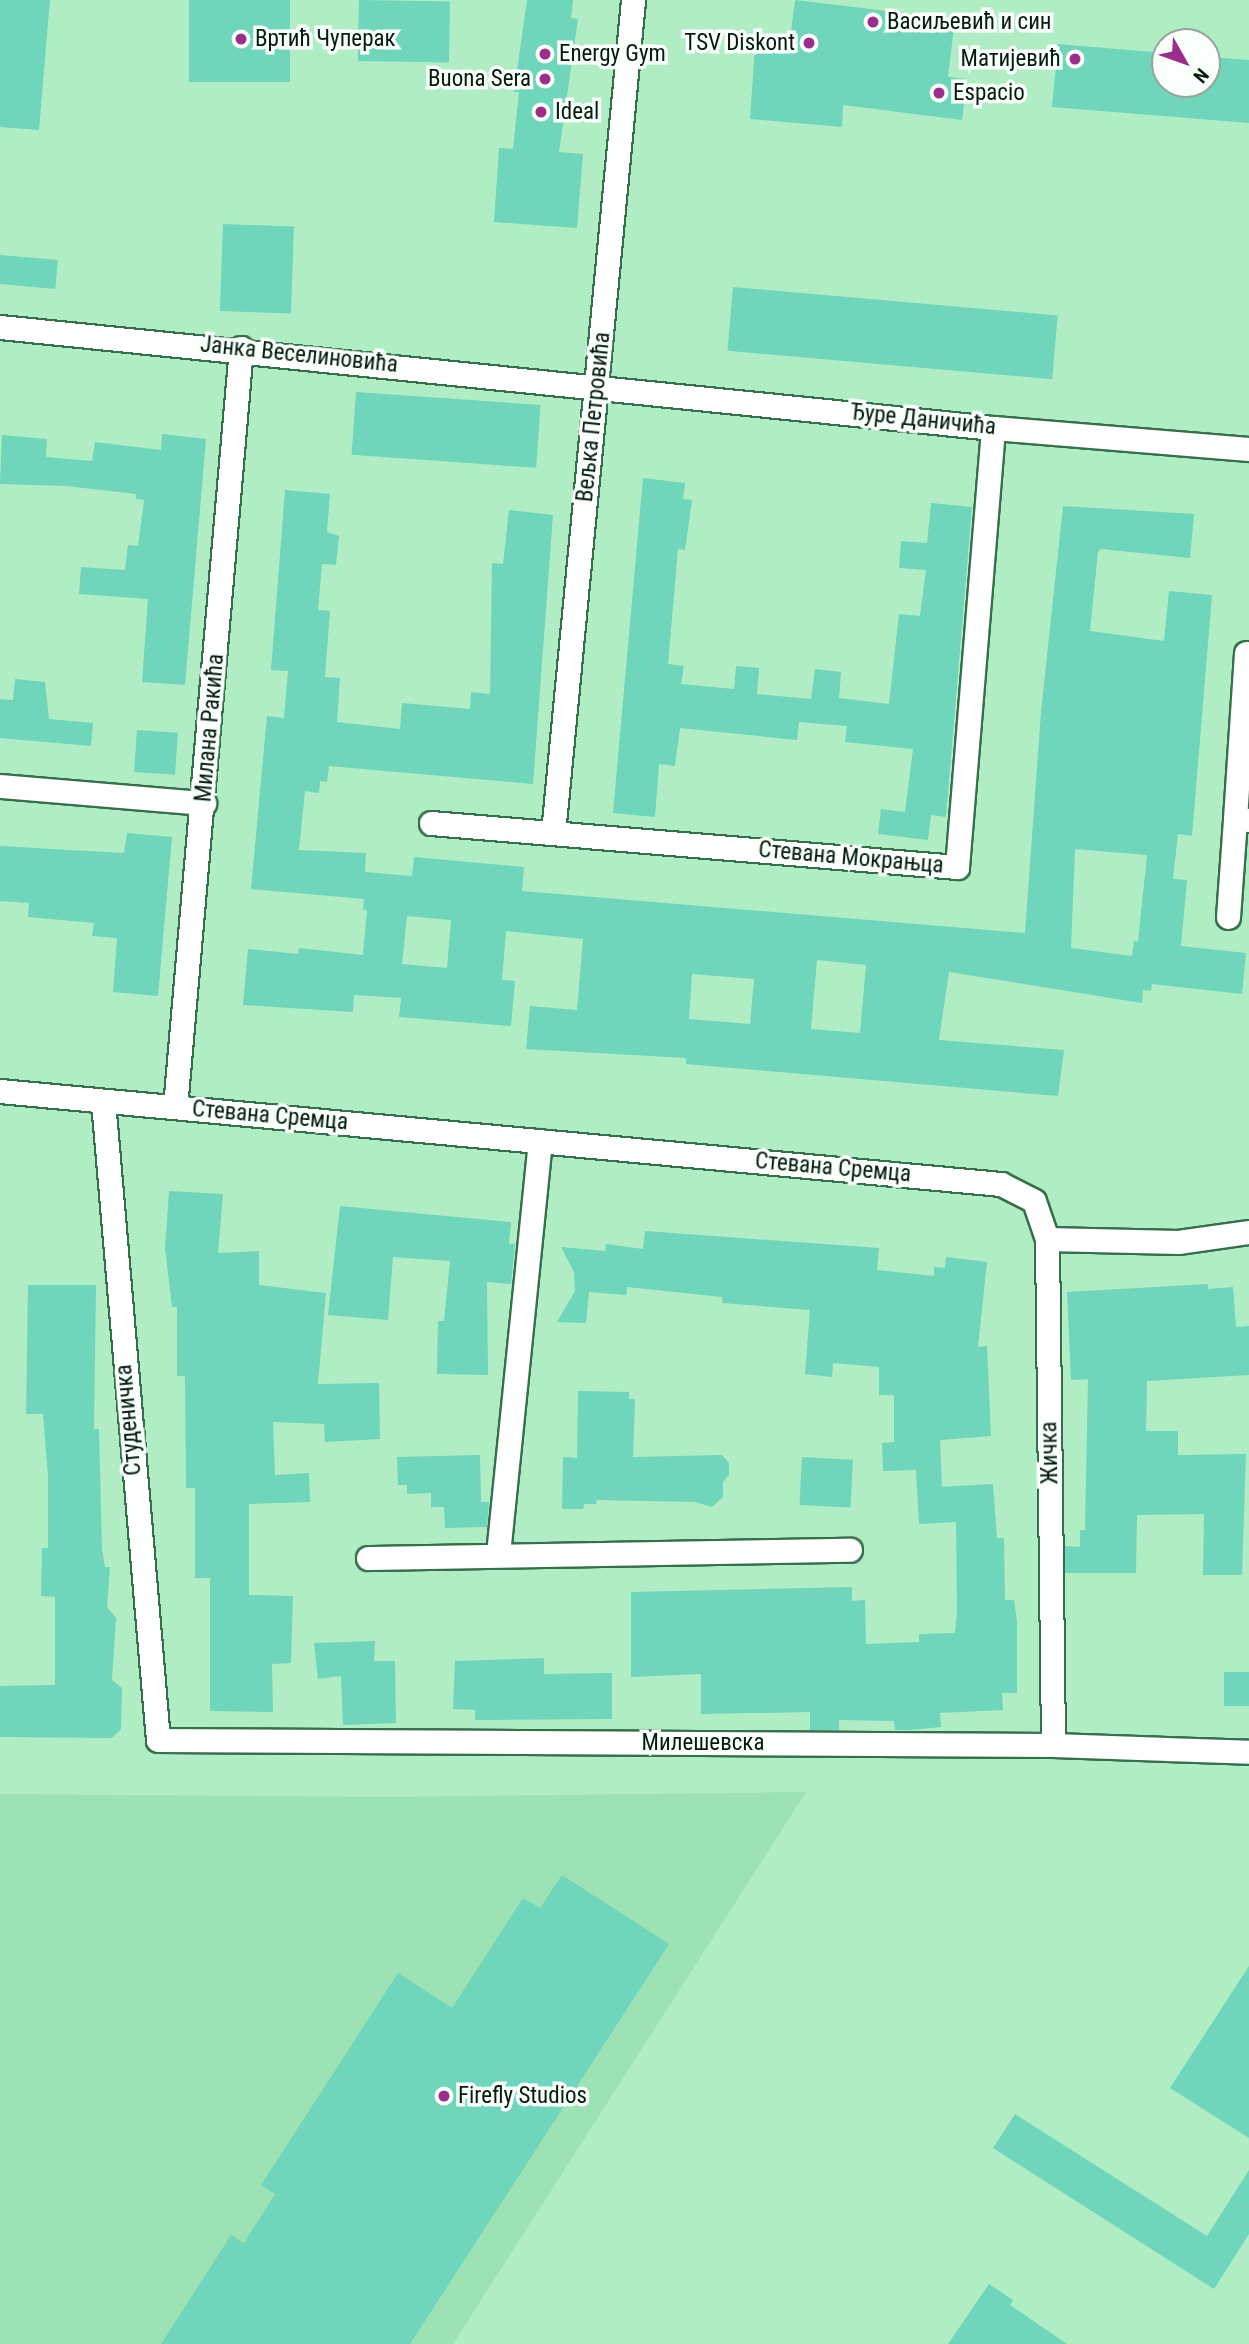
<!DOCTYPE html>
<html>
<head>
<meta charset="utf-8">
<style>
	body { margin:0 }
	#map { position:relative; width:1249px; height:2344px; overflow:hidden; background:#b0edc4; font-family:"Roboto Condensed",sans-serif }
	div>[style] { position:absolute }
	.built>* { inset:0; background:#9de2b4 }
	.building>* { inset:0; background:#6fd5bb; transform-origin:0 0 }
	.roads { filter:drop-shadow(2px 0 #356f4b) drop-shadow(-2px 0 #356f4b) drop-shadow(0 2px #356f4b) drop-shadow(0 -2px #356f4b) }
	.street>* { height:23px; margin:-11.5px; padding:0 11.5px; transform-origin:11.5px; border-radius:11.5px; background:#fff }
	.dots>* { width:19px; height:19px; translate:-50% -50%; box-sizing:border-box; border:4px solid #f9fffa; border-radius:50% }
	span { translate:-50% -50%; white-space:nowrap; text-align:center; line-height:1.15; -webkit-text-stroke:7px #f9fffa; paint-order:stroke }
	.poi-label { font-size:23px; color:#041b0d }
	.left { translate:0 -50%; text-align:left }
	.right { translate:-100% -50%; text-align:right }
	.street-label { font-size:23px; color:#041b0d }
	.north { position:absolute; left:1151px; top:28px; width:70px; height:70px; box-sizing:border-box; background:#f9fffa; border:2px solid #97a49b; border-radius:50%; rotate:130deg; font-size:19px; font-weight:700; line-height:28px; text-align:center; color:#041b0d }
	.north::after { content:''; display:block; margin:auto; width:24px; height:32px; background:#9c2d8b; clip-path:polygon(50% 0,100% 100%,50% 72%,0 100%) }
</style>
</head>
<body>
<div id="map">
	<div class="built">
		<div style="clip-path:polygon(806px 1792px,453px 2344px,0 2344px,0 1794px,389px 1797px)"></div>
	</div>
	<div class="building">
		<div style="clip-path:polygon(0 0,50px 0,39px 130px,0 127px)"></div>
		<div style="left:189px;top:0;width:101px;height:82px"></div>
		<div style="left:359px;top:0;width:91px;height:61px;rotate:1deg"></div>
		<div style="clip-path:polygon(527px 0,573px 0,571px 18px,578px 19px,559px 152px,583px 154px,577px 228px,494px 222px,499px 148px,513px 149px,519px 92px,514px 92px)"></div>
		<div style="clip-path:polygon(795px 0,955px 19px,948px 77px,967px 79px,962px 120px,843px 105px,842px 127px,750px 119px,755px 45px,789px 48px)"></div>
		<div style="clip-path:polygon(1058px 44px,1165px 53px,1165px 84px,1207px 84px,1207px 57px,1249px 60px,1249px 123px,1052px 107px)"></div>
		<div style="left:223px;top:224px;width:71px;height:87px;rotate:2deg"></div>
		<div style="left:0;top:255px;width:58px;height:29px;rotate:5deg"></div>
		<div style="left:733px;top:287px;width:326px;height:64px;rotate:5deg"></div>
		<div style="left:356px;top:392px;width:185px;height:63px;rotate:4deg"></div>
		<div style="clip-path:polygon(162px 434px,206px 439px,185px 685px,142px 682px,148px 599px,79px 594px,81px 567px,125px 570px,128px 545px,138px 546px,144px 500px,136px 499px,136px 494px,66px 486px,0 484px,2px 435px,47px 439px,46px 457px,92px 461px,95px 442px,161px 450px)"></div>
		<div style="clip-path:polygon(643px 478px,685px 483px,683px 499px,692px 500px,685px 550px,678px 549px,668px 664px,684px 666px,681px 684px,734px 689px,736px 666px,759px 668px,757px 694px,811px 699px,815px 669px,841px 672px,839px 698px,889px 704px,899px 614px,920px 616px,926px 570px,899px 568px,901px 541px,927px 543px,931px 503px,972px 507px,946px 817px,931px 815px,928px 840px,878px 834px,881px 809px,905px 812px,913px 749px,845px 742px,847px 726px,799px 722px,797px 740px,680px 728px,675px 766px,659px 764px,655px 817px,613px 813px)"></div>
		<div style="clip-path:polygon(evenodd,285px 490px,330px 494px,327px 532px,339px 536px,336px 565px,322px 564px,318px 610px,330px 611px,325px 677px,340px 678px,337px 722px,400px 729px,402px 703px,470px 709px,471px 692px,490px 694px,492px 563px,503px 564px,509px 510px,553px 515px,533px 784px,329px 766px,327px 782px,320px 781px,319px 793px,305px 791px,299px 850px,366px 853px,365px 872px,412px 876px,414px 857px,524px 867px,522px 891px,1025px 933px,1041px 712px,1063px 506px,1194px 514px,1190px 558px,1101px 549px,1098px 552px,1090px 631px,1164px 641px,1169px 591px,1212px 595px,1192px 836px,1178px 834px,1173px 879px,1187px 880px,1181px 946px,1246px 953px,1242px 994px,1152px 984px,1151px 991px,1143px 990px,1142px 1003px,949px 972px,939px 1040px,1064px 1050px,1058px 1096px,686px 1064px,686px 1058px,526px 1049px,530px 1006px,577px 1010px,583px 939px,506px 931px,502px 980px,515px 981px,511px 1026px,399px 1017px,401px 998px,354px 995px,353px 1012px,243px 1005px,248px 949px,298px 954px,299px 948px,363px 955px,367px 910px,363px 910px,364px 899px,251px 889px,267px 716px,284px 718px,288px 671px,271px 670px,285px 490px,1075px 849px,1147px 855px,1138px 942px,1134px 941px,1132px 956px,1071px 948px,1075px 849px,285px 490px,407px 916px,451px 920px,447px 968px,402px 964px,407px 916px,285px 490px,817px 960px,866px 965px,860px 1033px,811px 1029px,817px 960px,285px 490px,692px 974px,754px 979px,750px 1024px,689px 1019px,692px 974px)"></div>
		<div style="clip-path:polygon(15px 679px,45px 682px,49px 719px,93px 723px,91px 746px,0 738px,0 699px,13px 700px)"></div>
		<div style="left:137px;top:730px;width:41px;height:42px;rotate:4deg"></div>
		<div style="clip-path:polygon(127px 833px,172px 837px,158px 996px,113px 992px,117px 938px,92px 936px,94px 923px,28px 917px,29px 903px,0 901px,0 846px,124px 853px)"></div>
		<div style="clip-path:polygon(169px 1191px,223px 1194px,218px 1253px,259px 1251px,259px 1285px,326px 1293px,318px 1384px,379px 1383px,380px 1439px,325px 1442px,324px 1424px,273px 1422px,275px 1475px,309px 1473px,310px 1502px,249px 1504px,249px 1595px,293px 1596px,291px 1663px,272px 1664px,273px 1712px,210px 1711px,210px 1578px,195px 1578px,195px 1488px,186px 1488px,185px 1376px,177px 1376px,177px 1307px,172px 1307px,165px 1248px)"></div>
		<div style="clip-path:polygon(340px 1206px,511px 1222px,509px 1244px,515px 1244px,511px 1284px,487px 1282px,488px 1375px,437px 1374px,438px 1321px,444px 1321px,450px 1261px,393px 1257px,388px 1320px,328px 1315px)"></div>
		<div style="clip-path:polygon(645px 1231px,879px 1248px,877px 1270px,934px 1276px,934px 1267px,945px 1268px,946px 1257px,987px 1262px,978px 1347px,987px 1346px,991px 1436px,940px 1440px,942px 1487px,993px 1484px,997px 1538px,1004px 1538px,1005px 1600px,1014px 1600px,1017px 1621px,1017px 1693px,1002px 1693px,1003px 1710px,940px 1713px,941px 1727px,910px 1730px,895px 1730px,894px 1721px,839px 1720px,839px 1730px,810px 1730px,810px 1712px,701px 1714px,701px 1674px,631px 1677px,631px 1592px,852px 1587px,852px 1601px,865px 1600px,866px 1644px,919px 1642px,919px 1634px,955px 1633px,957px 1612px,956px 1522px,919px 1524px,916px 1470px,883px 1471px,882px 1443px,894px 1442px,894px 1395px,879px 1395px,879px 1367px,833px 1363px,832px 1377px,805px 1374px,810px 1310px,722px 1303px,722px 1297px,627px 1287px,626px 1295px,589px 1292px,586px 1323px,557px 1322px,575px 1291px,574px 1272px,561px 1247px,605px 1251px,606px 1244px,643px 1249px)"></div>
		<div style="clip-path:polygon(1208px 1284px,1208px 1289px,1233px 1287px,1236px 1327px,1249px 1326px,1249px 1375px,1147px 1381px,1146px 1431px,1178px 1431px,1178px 1455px,1246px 1454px,1242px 1575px,1203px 1575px,1204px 1514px,1137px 1515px,1136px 1573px,1065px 1573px,1065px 1546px,1080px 1547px,1080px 1530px,1085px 1530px,1088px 1379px,1071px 1380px,1067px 1292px)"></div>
		<div style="clip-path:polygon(28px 1285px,96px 1285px,94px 1429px,99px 1429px,102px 1549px,105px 1567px,110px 1567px,107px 1607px,116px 1618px,112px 1680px,122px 1688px,121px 1729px,112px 1738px,0 1737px,0 1686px,55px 1685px,55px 1597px,41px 1596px,42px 1548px,48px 1548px,48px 1476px,43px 1414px,26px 1414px)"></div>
		<div style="clip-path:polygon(578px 1391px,629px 1392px,629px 1399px,635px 1399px,633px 1457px,722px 1455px,729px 1463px,729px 1475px,723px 1482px,723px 1497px,712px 1507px,695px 1502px,597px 1500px,596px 1504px,584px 1504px,583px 1509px,562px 1509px,563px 1457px,577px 1458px)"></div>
		<div style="clip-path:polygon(480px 1455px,481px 1502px,489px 1502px,487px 1527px,445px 1528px,444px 1507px,431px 1507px,431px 1493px,407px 1494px,407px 1485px,398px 1485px,397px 1457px)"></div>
		<div style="left:802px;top:1457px;width:51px;height:48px;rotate:3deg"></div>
		<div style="clip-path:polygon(375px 1641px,374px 1661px,395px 1661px,396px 1723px,343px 1725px,341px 1676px,318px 1679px,314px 1643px)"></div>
		<div style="clip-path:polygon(544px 1658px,544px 1674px,612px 1673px,612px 1719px,475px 1720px,475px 1710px,453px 1709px,455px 1661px)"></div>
		<div style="left:1249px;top:1672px;width:34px;height:25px;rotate:90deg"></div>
		<div style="clip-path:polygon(562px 1875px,669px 1944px,410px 2344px,161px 2344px,231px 2235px,244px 2243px,275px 2194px,261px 2185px,398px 1973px,452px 2008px,523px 1898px,540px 1908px)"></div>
		<div style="clip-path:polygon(1249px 1966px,1249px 2138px,1170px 2088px)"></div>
		<div style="clip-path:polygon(1015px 2114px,1207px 2236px,1249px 2170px,1249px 2234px,1214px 2289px,993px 2148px)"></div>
		<div style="clip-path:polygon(989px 2284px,1013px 2300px,1010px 2305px,1067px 2344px,948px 2344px)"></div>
	</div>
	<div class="roads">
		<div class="street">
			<div style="left:0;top:327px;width:998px;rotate:5.81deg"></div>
			<div style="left:993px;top:428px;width:257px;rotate:4.7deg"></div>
			<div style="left:1246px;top:653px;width:166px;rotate:93.8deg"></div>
			<div style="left:1235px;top:819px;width:14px;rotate:4deg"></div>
			<div style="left:0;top:786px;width:205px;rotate:4.8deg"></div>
			<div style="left:431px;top:823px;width:528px;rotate:4.78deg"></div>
			<div style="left:957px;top:867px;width:440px;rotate:-85.3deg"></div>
			<div style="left:553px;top:833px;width:837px;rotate:-84.51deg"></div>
			<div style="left:1228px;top:917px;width:98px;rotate:-85.9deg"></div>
			<div style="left:0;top:1091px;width:1005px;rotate:5.31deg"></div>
			<div style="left:1001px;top:1184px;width:37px;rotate:27deg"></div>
			<div style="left:1034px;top:1201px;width:40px;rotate:71.1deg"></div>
			<div style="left:1047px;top:1239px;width:506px;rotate:89.32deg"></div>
			<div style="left:103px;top:1101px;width:641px;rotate:85.08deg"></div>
			<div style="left:158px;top:1740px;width:895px;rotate:0.32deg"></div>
			<div style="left:1053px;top:1745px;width:196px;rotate:2deg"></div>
			<div style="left:175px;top:1107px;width:762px;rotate:-85.03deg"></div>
			<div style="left:1047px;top:1239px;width:131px;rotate:1.3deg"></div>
			<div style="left:1178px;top:1242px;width:72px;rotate:-8deg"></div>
			<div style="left:498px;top:1554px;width:415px;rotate:-84.2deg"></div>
			<div style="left:368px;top:1558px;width:482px;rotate:-1deg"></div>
		</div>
	</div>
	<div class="dots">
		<div style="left:873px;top:22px;background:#9c2d8b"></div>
		<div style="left:241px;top:39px;background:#9c2d8b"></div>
		<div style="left:809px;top:43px;background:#9c2d8b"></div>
		<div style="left:545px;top:54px;background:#9c2d8b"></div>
		<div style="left:1075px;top:59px;background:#9c2d8b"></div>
		<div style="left:545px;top:79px;background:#9c2d8b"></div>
		<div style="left:939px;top:93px;background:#9c2d8b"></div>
		<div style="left:541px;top:112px;background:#9c2d8b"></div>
		<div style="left:444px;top:2096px;background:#9c2d8b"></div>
	</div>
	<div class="poi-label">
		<span class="left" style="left:887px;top:22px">Васиљевић и син</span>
		<span class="left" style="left:255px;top:39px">Вртић Чуперак</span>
		<span class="right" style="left:795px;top:43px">TSV Diskont</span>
		<span class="left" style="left:559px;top:54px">Energy Gym</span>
		<span class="right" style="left:1061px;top:59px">Матијевић</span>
		<span class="right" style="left:531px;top:79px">Buona Sera</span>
		<span class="left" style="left:953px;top:93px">Espacio</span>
		<span class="left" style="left:555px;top:112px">Ideal</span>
		<span class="left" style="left:458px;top:2096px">Firefly Studios</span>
	</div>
	<div class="street-label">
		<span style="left:299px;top:355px;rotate:6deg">Јанка Веселиновића</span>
		<span style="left:594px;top:417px;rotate:-84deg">Вељка Петровића</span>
		<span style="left:923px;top:420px;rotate:6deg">Ђуре Даничића</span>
		<span style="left:210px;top:728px;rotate:-85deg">Милана Ракића</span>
		<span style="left:851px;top:858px;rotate:5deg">Стевана Мокрањца</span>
		<span style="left:270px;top:1116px;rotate:5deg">Стевана Сремца</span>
		<span style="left:833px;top:1168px;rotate:5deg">Стевана Сремца</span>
		<span style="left:129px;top:1420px;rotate:-95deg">Студеничка</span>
		<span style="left:1050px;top:1453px;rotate:-91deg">Жичка</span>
		<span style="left:703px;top:1743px">Милешевска</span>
	</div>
	<div class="north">N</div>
</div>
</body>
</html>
